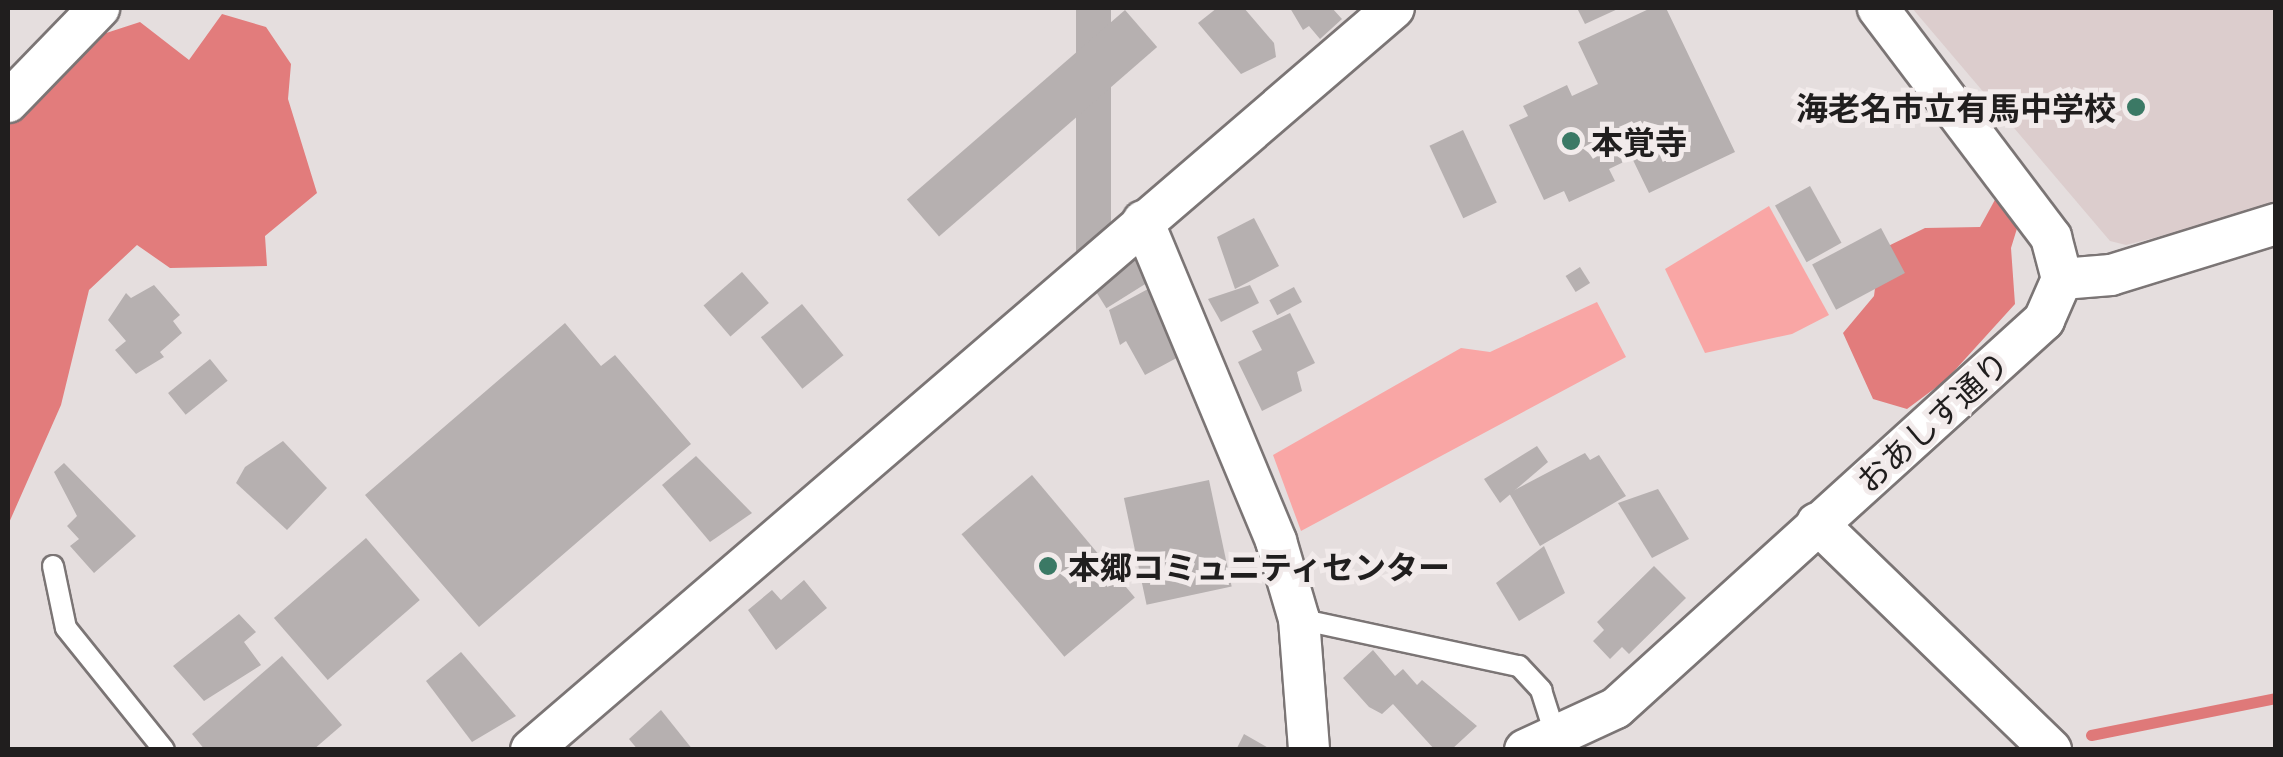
<!DOCTYPE html>
<html>
<head>
<meta charset="utf-8">
<style>
	body { margin:0 }
	#map { position:relative; width:2283px; height:757px; overflow:hidden; background:#e5dede; font-family:"Exo 2","Noto Sans JP",sans-serif }
	div>[style] { position:absolute }
	.built>* { inset:0; background:#dccdcd }
	.green>* { inset:0; background:#f9a6a5 }
	.forest>* { inset:0; background:#e27c7c }
	.stream>* { height:11px; margin:-5.5px; padding:0 5.5px; transform-origin:5.5px; border-radius:5.5px; background:#df7979 }
	.building>* { inset:0; background:#b6b0b0; transform-origin:0 0 }
	.roads { filter:drop-shadow(2px 0 #7b7575) drop-shadow(-2px 0 #7b7575) drop-shadow(0 2px #7b7575) drop-shadow(0 -2px #7b7575) }
	.service>* { height:20px; margin:-10px; padding:0 10px; transform-origin:10px; border-radius:10px; background:#fff }
	.minor>* { height:40px; margin:-20px; padding:0 20px; transform-origin:20px; border-radius:20px; background:#fff }
	.dots>* { width:28px; height:28px; translate:-50% -50%; box-sizing:border-box; border:5px solid #f2ebeb; border-radius:50% }
	span { translate:-50% -50%; white-space:nowrap; text-align:center; line-height:1.15; -webkit-text-stroke:10px #f2ebeb; paint-order:stroke }
	.poi-label { font-size:32px; color:#201e1e; font-weight:700 }
	.right { translate:-100% -50%; text-align:right }
	.left { translate:0 -50%; text-align:left }
	.street-label { font-size:32px; color:#201e1e }
	.frame { position:absolute; inset:0; border:10px solid #201e1e; pointer-events:none }
</style>
</head>
<body>
<div id="map">
	<div class="built">
		<div style="clip-path:polygon(1912px 8px,2275px 8px,2275px 207px,2126px 245px,2110px 241px)"></div>
	</div>
	<div class="green">
		<div style="clip-path:polygon(1769px 206px,1829px 315px,1792px 334px,1705px 353px,1665px 269px)"></div>
		<div style="clip-path:polygon(1597px 302px,1626px 357px,1301px 531px,1273px 455px,1461px 348px,1490px 352px)"></div>
	</div>
	<div class="forest">
		<div style="clip-path:polygon(222px 14px,266px 27px,291px 64px,288px 99px,317px 193px,265px 236px,267px 266px,170px 268px,137px 245px,89px 290px,61px 405px,8px 525px,8px 124px,97px 36px,140px 22px,189px 60px)"></div>
		<div style="clip-path:polygon(2002px 187px,2023px 209px,2011px 248px,2015px 304px,1946px 380px,1907px 409px,1873px 399px,1843px 333px,1874px 296px,1880px 250px,1925px 228px,1980px 227px)"></div>
	</div>
	<div class="stream">
		<div style="left:2091px;top:735px;width:189px;rotate:-11.3deg"></div>
	</div>
	<div class="building">
		<div style="left:1076px;top:8px;width:35px;height:251px"></div>
		<div style="clip-path:polygon(1217px 8px,1244px 8px,1274px 43px,1276px 57px,1241px 74px,1198px 23px)"></div>
		<div style="clip-path:polygon(1290px 8px,1332px 8px,1342px 19px,1320px 39px,1309px 26px,1303px 30px)"></div>
		<div style="clip-path:polygon(1577px 8px,1620px 8px,1585px 24px)"></div>
		<div style="clip-path:polygon(1651px 8px,1666px 8px,1735px 152px,1649px 193px,1632px 158px,1609px 169px,1615px 181px,1569px 202px,1564px 191px,1544px 200px,1509px 125px,1528px 116px,1523px 106px,1567px 85px,1572px 96px,1598px 84px,1578px 42px)"></div>
		<div style="left:1125px;top:10px;width:49px;height:289px;rotate:49deg"></div>
		<div style="left:1463px;top:130px;width:80px;height:37px;rotate:65deg"></div>
		<div style="left:1810px;top:186px;width:65px;height:40px;rotate:61deg"></div>
		<div style="clip-path:polygon(1254px 218px,1279px 266px,1235px 289px,1217px 237px)"></div>
		<div style="left:1881px;top:228px;width:51px;height:78px;rotate:62deg"></div>
		<div style="left:1134px;top:258px;width:28px;height:50px;rotate:58deg"></div>
		<div style="left:1580px;top:267px;width:19px;height:17px;rotate:58deg"></div>
		<div style="left:742px;top:272px;width:41px;height:51px;rotate:49deg"></div>
		<div style="clip-path:polygon(154px 285px,180px 315px,173px 321px,182px 333px,160px 352px,164px 357px,136px 374px,115px 350px,126px 341px,108px 320px,126px 293px,131px 298px)"></div>
		<div style="clip-path:polygon(1250px 285px,1259px 303px,1221px 322px,1208px 299px)"></div>
		<div style="left:1294px;top:287px;width:17px;height:28px;rotate:62deg"></div>
		<div style="clip-path:polygon(1148px 289px,1184px 354px,1145px 375px,1126px 341px,1120px 345px,1109px 310px)"></div>
		<div style="left:802px;top:304px;width:66px;height:53px;rotate:51deg"></div>
		<div style="clip-path:polygon(1290px 313px,1315px 363px,1297px 372px,1302px 391px,1262px 411px,1238px 362px,1262px 350px,1252px 331px)"></div>
		<div style="clip-path:polygon(565px 323px,601px 366px,615px 355px,691px 444px,479px 627px,365px 495px)"></div>
		<div style="left:210px;top:359px;width:28px;height:54px;rotate:51deg"></div>
		<div style="clip-path:polygon(283px 441px,327px 488px,287px 530px,236px 483px,245px 467px)"></div>
		<div style="clip-path:polygon(1537px 446px,1548px 462px,1500px 503px,1484px 479px)"></div>
		<div style="clip-path:polygon(1585px 453px,1590px 460px,1599px 455px,1626px 496px,1540px 546px,1509px 493px)"></div>
		<div style="clip-path:polygon(696px 456px,752px 513px,710px 542px,662px 485px)"></div>
		<div style="clip-path:polygon(64px 463px,136px 536px,94px 573px,70px 546px,79px 539px,67px 526px,77px 516px,54px 472px)"></div>
		<div style="left:1032px;top:475px;width:160px;height:92px;rotate:50deg"></div>
		<div style="left:1209px;top:480px;width:109px;height:87px;rotate:78deg"></div>
		<div style="clip-path:polygon(1658px 489px,1689px 539px,1652px 558px,1618px 503px)"></div>
		<div style="left:366px;top:538px;width:82px;height:122px;rotate:49deg"></div>
		<div style="clip-path:polygon(1544px 546px,1565px 593px,1519px 621px,1496px 583px)"></div>
		<div style="clip-path:polygon(1654px 566px,1686px 598px,1629px 654px,1622px 647px,1610px 659px,1593px 641px,1604px 630px,1597px 622px)"></div>
		<div style="clip-path:polygon(804px 580px,827px 608px,776px 650px,748px 610px,772px 590px,781px 600px)"></div>
		<div style="clip-path:polygon(239px 614px,256px 632px,244px 642px,261px 665px,204px 701px,173px 666px)"></div>
		<div style="clip-path:polygon(1373px 650px,1395px 676px,1403px 669px,1417px 685px,1422px 680px,1477px 726px,1451px 750px,1435px 750px,1393px 704px,1382px 714px,1369px 707px,1343px 678px)"></div>
		<div style="clip-path:polygon(461px 652px,516px 716px,472px 742px,426px 681px)"></div>
		<div style="clip-path:polygon(282px 656px,342px 725px,313px 750px,205px 750px,192px 734px)"></div>
		<div style="clip-path:polygon(661px 710px,693px 750px,638px 750px,629px 739px)"></div>
		<div style="clip-path:polygon(1244px 734px,1272px 750px,1236px 750px)"></div>
	</div>
	<div class="roads">
		<div class="service">
			<div style="left:53px;top:566px;width:63px;rotate:78.2deg"></div>
			<div style="left:66px;top:628px;width:156px;rotate:51.2deg"></div>
			<div style="left:1299px;top:619px;width:225px;rotate:12.1deg"></div>
			<div style="left:1519px;top:666px;width:33px;rotate:47deg"></div>
			<div style="left:1541px;top:690px;width:49px;rotate:72.3deg"></div>
		</div>
		<div class="minor">
			<div style="left:8px;top:102px;width:131px;rotate:-45.9deg"></div>
			<div style="left:1143px;top:221px;width:347px;rotate:67.4deg"></div>
			<div style="left:1276px;top:541px;width:81px;rotate:73.6deg"></div>
			<div style="left:1299px;top:619px;width:131px;rotate:85.6deg"></div>
			<div style="left:2062px;top:279px;width:49px;rotate:-4.7deg"></div>
			<div style="left:2111px;top:275px;width:173px;rotate:-17.2deg"></div>
			<div style="left:1817px;top:523px;width:326px;rotate:44.1deg"></div>
			<div style="left:531px;top:750px;width:1138px;rotate:-40.69deg"></div>
			<div style="left:1525px;top:750px;width:100px;rotate:-24.8deg"></div>
			<div style="left:1616px;top:708px;width:578px;rotate:-42.19deg"></div>
			<div style="left:2044px;top:320px;width:45px;rotate:-66.3deg"></div>
			<div style="left:2062px;top:279px;width:43px;rotate:-104.7deg"></div>
			<div style="left:2051px;top:237px;width:287px;rotate:-127.1deg"></div>
		</div>
	</div>
	<div class="dots">
		<div style="left:2136px;top:107px;background:#3b7965"></div>
		<div style="left:1571px;top:141px;background:#3b7965"></div>
		<div style="left:1048px;top:566px;background:#3b7965"></div>
	</div>
	<div class="poi-label">
		<span class="right" style="left:2116px;top:107px">海老名市立有馬中学校</span>
		<span class="left" style="left:1591px;top:141px">本覚寺</span>
		<span class="left" style="left:1068px;top:566px">本郷コミュニティセンター</span>
	</div>
	<div class="street-label">
		<span style="left:1932px;top:421px;rotate:-42deg">おあしす通り</span>
	</div>
	<div class="frame"></div>
</div>
</body>
</html>
